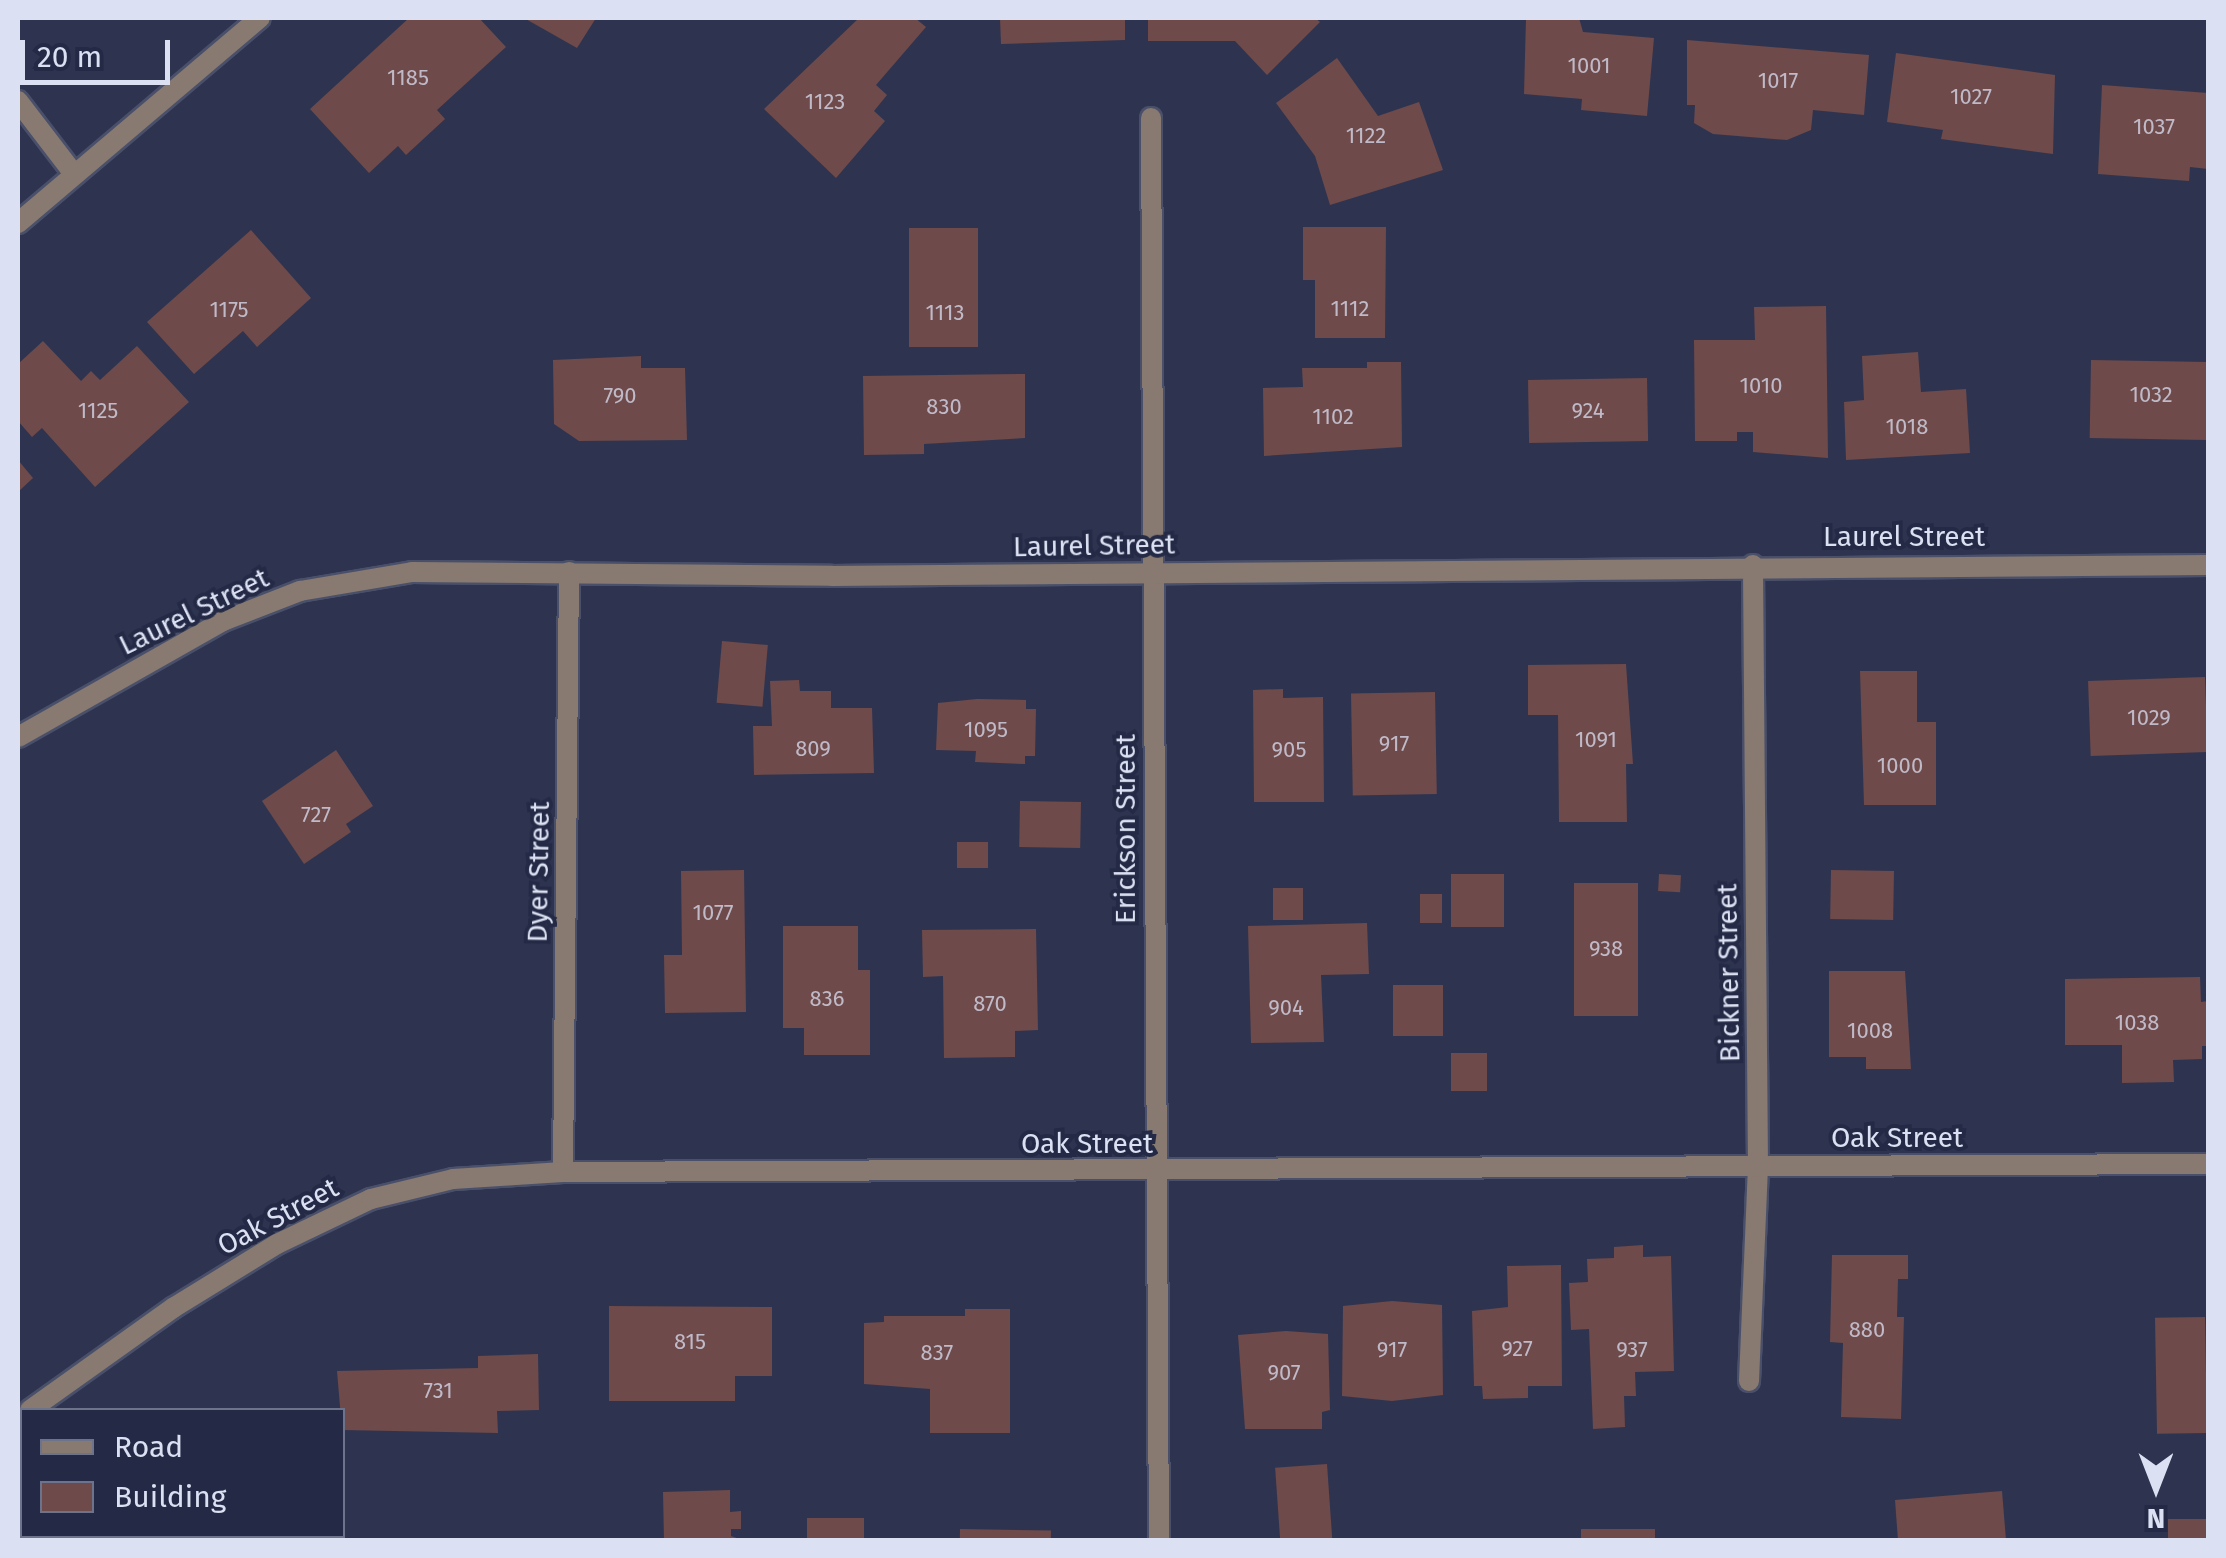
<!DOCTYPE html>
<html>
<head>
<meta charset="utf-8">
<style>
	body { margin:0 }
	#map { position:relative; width:2226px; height:1558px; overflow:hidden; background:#2e3450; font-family:"Fira Sans",sans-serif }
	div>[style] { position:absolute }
	.building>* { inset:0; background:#6e4a4a; transform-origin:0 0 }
	.roads { filter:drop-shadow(2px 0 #4a506a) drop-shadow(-2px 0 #4a506a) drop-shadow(0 2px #4a506a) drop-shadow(0 -2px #4a506a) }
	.minor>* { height:20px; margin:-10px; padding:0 10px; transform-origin:10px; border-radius:10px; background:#887a71 }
	.tertiary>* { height:20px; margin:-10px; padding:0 10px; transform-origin:10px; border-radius:10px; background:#887a71 }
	span { translate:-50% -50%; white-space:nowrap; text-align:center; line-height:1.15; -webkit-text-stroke:8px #242a45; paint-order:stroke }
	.number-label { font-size:22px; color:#c0bac8 }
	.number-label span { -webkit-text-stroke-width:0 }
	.street-label { font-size:28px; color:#dbe0f2 }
	.frame { position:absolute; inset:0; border:20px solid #dbe0f2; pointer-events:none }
	.legend { position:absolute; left:20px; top:1408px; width:325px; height:130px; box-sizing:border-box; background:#242a45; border:2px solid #6d738a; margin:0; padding:12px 18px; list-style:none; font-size:30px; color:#dbe0f2 }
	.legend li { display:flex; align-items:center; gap:20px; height:50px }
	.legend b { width:50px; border:2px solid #6d738a }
	.north { position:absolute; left:2106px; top:1438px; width:100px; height:100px; -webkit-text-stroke:8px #242a45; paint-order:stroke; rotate:180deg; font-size:28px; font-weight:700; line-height:40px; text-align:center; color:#dbe0f2 }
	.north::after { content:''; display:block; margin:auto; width:35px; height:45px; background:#dbe0f2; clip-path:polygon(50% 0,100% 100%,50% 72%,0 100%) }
	.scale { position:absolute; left:20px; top:40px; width:150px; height:45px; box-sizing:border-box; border:5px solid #dbe0f2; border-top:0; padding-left:12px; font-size:30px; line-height:35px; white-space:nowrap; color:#dbe0f2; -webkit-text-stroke:8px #242a45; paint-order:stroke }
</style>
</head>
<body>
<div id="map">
	<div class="building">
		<div style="clip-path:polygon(409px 18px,479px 18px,506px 47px,437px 110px,445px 119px,406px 155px,398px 146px,369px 173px,310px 109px)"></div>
		<div style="clip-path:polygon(524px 18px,596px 18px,577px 48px)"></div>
		<div style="clip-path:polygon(859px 18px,915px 18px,926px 27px,876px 85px,887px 95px,874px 111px,885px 121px,836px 178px,764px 109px)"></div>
		<div style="clip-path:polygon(1000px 18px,1125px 18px,1125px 40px,1001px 44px)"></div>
		<div style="clip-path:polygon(1148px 18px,1315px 18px,1320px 22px,1267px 75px,1235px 41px,1148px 41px)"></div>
		<div style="clip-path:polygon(1526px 18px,1579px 18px,1583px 32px,1654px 38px,1647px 116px,1581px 110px,1582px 99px,1524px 94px)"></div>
		<div style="clip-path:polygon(1687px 40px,1869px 55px,1864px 115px,1813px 110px,1811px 130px,1787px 140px,1713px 134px,1694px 123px,1695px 105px,1687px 105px)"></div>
		<div style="clip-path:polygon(1896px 53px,2055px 75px,2053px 154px,1941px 139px,1943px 130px,1887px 122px)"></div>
		<div style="clip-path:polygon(1337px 58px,1378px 116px,1419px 102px,1443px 170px,1330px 205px,1315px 156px,1276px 103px)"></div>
		<div style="clip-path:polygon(2102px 85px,2208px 93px,2208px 169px,2190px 167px,2189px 181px,2098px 174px)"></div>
		<div style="clip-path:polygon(1303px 227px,1386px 227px,1385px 338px,1315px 338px,1315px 280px,1303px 280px)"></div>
		<div style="left:909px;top:228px;width:69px;height:119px"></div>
		<div style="clip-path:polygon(251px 230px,311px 298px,257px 347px,243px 331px,194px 374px,147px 322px)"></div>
		<div style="clip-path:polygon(1826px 306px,1828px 458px,1753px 452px,1753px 432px,1737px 432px,1737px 441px,1695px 441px,1694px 340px,1755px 340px,1754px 307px)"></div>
		<div style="clip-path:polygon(43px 341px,81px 381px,91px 371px,100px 380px,137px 346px,189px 402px,95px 487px,42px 428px,32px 437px,18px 421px,18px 364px)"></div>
		<div style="clip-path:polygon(1918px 352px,1921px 392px,1966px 389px,1970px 453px,1846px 460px,1844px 402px,1864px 400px,1862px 356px)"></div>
		<div style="clip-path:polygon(641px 356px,641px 368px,685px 368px,687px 440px,579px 441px,554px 424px,553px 360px)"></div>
		<div style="clip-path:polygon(1367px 362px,1401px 362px,1402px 447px,1264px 456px,1263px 388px,1303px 387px,1302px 368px,1367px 368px)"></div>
		<div style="left:2208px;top:362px;width:78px;height:117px;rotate:91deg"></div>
		<div style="clip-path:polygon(1025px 374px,1025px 438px,924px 444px,924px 454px,864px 455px,863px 376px)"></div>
		<div style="left:1647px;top:378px;width:63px;height:119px;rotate:89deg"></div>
		<div style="clip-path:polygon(18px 460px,33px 478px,18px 492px)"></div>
		<div style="left:722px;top:641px;width:46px;height:62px;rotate:5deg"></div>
		<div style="clip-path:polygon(1626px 664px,1633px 764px,1626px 764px,1627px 822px,1559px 822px,1558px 715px,1528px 715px,1528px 665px)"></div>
		<div style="clip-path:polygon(1860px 671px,1917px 671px,1917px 722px,1936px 722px,1936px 805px,1864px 805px)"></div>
		<div style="left:2205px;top:677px;width:75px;height:117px;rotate:88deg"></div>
		<div style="clip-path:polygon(799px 680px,800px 691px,831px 691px,831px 708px,872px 708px,874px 773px,754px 775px,753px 726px,772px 726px,770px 681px)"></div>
		<div style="clip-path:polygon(1283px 689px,1283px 698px,1323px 697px,1324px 802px,1254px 802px,1253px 690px)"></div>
		<div style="left:1435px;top:692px;width:102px;height:84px;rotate:89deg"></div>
		<div style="clip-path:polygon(977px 699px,1026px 700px,1026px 709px,1036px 709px,1035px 756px,1025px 756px,1025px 764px,975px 762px,976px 751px,936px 750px,938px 703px)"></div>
		<div style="clip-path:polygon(336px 750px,373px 806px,346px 824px,351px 832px,304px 864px,262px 801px)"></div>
		<div style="left:1020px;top:801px;width:61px;height:46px;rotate:1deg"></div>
		<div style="left:988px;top:842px;width:26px;height:31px;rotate:90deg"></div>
		<div style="clip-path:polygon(744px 870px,746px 1012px,665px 1013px,664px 955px,682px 955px,681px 871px)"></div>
		<div style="left:1831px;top:870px;width:63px;height:49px;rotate:1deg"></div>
		<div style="left:1451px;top:874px;width:53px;height:53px"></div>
		<div style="left:1659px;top:874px;width:22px;height:17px;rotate:3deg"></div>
		<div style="left:1574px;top:883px;width:64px;height:133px"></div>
		<div style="left:1273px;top:888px;width:30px;height:32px"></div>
		<div style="left:1420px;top:894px;width:22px;height:29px"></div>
		<div style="clip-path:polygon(1367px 923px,1369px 974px,1321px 975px,1324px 1042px,1251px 1043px,1248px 926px)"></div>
		<div style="clip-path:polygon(783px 926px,858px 926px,858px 970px,870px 970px,870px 1055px,804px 1055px,804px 1028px,783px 1028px)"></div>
		<div style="clip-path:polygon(1036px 929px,1038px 1030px,1015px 1031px,1015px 1057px,944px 1058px,943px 976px,923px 977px,922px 930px)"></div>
		<div style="clip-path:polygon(1829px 971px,1905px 971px,1911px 1069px,1866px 1069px,1866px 1057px,1829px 1057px)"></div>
		<div style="clip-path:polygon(2200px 977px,2201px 1002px,2208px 1001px,2208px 1046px,2202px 1046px,2202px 1059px,2173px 1060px,2174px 1082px,2122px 1083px,2122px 1045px,2065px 1045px,2065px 979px)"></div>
		<div style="left:1393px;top:985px;width:50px;height:51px"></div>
		<div style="left:1451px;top:1053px;width:36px;height:38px"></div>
		<div style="clip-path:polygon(1643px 1245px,1643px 1257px,1671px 1256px,1674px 1371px,1635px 1372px,1636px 1396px,1624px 1396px,1625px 1427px,1593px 1429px,1589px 1329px,1571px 1330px,1569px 1283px,1588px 1282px,1587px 1259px,1614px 1258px,1614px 1247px)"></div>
		<div style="clip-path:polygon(1832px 1255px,1908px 1255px,1908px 1279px,1898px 1279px,1897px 1317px,1904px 1317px,1901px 1419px,1841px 1417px,1843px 1343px,1830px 1342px)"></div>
		<div style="clip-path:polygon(1561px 1265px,1562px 1386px,1528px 1386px,1528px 1398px,1483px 1399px,1482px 1386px,1474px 1386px,1472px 1311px,1508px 1307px,1507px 1266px)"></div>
		<div style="clip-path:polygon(1392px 1301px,1442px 1305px,1443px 1395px,1392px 1401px,1342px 1396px,1343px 1306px)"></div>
		<div style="clip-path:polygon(609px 1306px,772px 1307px,772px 1376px,735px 1376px,735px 1401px,609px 1401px)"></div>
		<div style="clip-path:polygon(965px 1309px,1010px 1309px,1010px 1433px,930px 1433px,930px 1389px,864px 1384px,864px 1323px,884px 1322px,884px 1316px,965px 1316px)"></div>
		<div style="left:2205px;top:1317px;width:116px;height:50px;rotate:89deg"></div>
		<div style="clip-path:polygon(1286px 1331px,1328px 1334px,1330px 1410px,1322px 1412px,1322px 1429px,1245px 1429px,1238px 1335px)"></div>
		<div style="clip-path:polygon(538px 1354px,539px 1410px,497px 1411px,498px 1433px,342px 1430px,337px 1371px,478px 1368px,478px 1356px)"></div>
		<div style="left:1327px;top:1464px;width:76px;height:52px;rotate:86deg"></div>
		<div style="clip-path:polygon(730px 1490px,730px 1512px,741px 1511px,741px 1529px,731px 1529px,731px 1536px,742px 1540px,664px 1540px,663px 1492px)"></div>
		<div style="clip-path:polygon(2002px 1491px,2006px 1540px,1898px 1540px,1895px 1500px)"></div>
		<div style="left:864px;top:1518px;width:22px;height:57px;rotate:90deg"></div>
		<div style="left:2168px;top:1519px;width:40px;height:21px"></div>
		<div style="left:960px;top:1529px;width:91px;height:11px;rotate:1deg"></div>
		<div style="left:1581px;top:1529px;width:74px;height:11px"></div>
	</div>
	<div class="roads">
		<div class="minor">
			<div style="left:18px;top:101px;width:92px;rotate:52.5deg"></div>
			<div style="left:1151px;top:118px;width:1422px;rotate:89.68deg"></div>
			<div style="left:18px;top:223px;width:317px;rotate:-40.3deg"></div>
			<div style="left:18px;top:737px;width:236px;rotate:-29.5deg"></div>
			<div style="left:223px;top:621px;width:83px;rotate:-21.3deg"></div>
			<div style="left:300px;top:591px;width:114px;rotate:-9.6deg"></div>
			<div style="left:412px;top:572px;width:420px;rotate:0.5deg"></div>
			<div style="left:832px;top:576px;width:1376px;rotate:-0.46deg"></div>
			<div style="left:563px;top:1172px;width:600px;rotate:-89.43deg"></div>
			<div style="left:1749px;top:1381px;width:214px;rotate:-87.6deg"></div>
			<div style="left:1758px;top:1167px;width:602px;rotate:-90.48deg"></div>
		</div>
		<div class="tertiary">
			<div style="left:30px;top:1410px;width:176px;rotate:-35.5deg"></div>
			<div style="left:173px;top:1308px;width:122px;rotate:-31.6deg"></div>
			<div style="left:277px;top:1244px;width:104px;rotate:-25.6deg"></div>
			<div style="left:371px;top:1199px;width:84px;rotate:-13.7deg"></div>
			<div style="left:453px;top:1179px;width:110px;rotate:-3.6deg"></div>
			<div style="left:563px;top:1172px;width:1645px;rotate:-0.28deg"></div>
		</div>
	</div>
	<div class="number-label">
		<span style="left:1589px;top:66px">1001</span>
		<span style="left:408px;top:78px">1185</span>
		<span style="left:1778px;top:81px">1017</span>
		<span style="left:1971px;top:97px">1027</span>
		<span style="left:825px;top:102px">1123</span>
		<span style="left:2154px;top:127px">1037</span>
		<span style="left:1366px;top:136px">1122</span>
		<span style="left:1350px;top:309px">1112</span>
		<span style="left:229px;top:310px">1175</span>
		<span style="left:945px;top:313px">1113</span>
		<span style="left:1761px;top:386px">1010</span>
		<span style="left:2151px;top:395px">1032</span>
		<span style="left:620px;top:396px">790</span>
		<span style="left:944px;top:407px">830</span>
		<span style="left:98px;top:411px">1125</span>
		<span style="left:1588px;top:411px">924</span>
		<span style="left:1333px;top:417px">1102</span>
		<span style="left:1907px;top:427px">1018</span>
		<span style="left:2149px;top:718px">1029</span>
		<span style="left:986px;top:730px">1095</span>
		<span style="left:1596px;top:740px">1091</span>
		<span style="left:1394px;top:744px">917</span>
		<span style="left:813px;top:749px">809</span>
		<span style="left:1289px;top:750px">905</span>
		<span style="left:1900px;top:766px">1000</span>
		<span style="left:316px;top:815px">727</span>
		<span style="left:713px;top:913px">1077</span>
		<span style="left:1606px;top:949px">938</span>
		<span style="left:827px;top:999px">836</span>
		<span style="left:990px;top:1004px">870</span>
		<span style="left:1286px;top:1008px">904</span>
		<span style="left:2137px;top:1023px">1038</span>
		<span style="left:1870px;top:1031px">1008</span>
		<span style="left:1867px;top:1330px">880</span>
		<span style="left:690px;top:1342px">815</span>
		<span style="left:1517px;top:1349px">927</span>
		<span style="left:1392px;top:1350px">917</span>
		<span style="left:1632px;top:1350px">937</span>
		<span style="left:937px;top:1353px">837</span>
		<span style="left:1284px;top:1373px">907</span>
		<span style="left:438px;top:1391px">731</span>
	</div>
	<div class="street-label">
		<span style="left:1904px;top:537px">Laurel Street</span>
		<span style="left:1094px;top:546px;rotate:-1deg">Laurel Street</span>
		<span style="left:194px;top:612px;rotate:-26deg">Laurel Street</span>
		<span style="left:1126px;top:829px;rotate:-90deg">Erickson Street</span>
		<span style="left:539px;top:872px;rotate:-89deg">Dyer Street</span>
		<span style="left:1729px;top:973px;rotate:-91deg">Bickner Street</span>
		<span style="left:1897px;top:1138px">Oak Street</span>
		<span style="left:1087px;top:1144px">Oak Street</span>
		<span style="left:278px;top:1217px;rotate:-28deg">Oak Street</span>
	</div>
	<div class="frame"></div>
	<ul class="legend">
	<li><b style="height:12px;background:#887a71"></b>Road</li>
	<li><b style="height:28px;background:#6e4a4a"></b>Building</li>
	</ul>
	<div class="north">N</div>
	<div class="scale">20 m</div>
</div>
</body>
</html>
